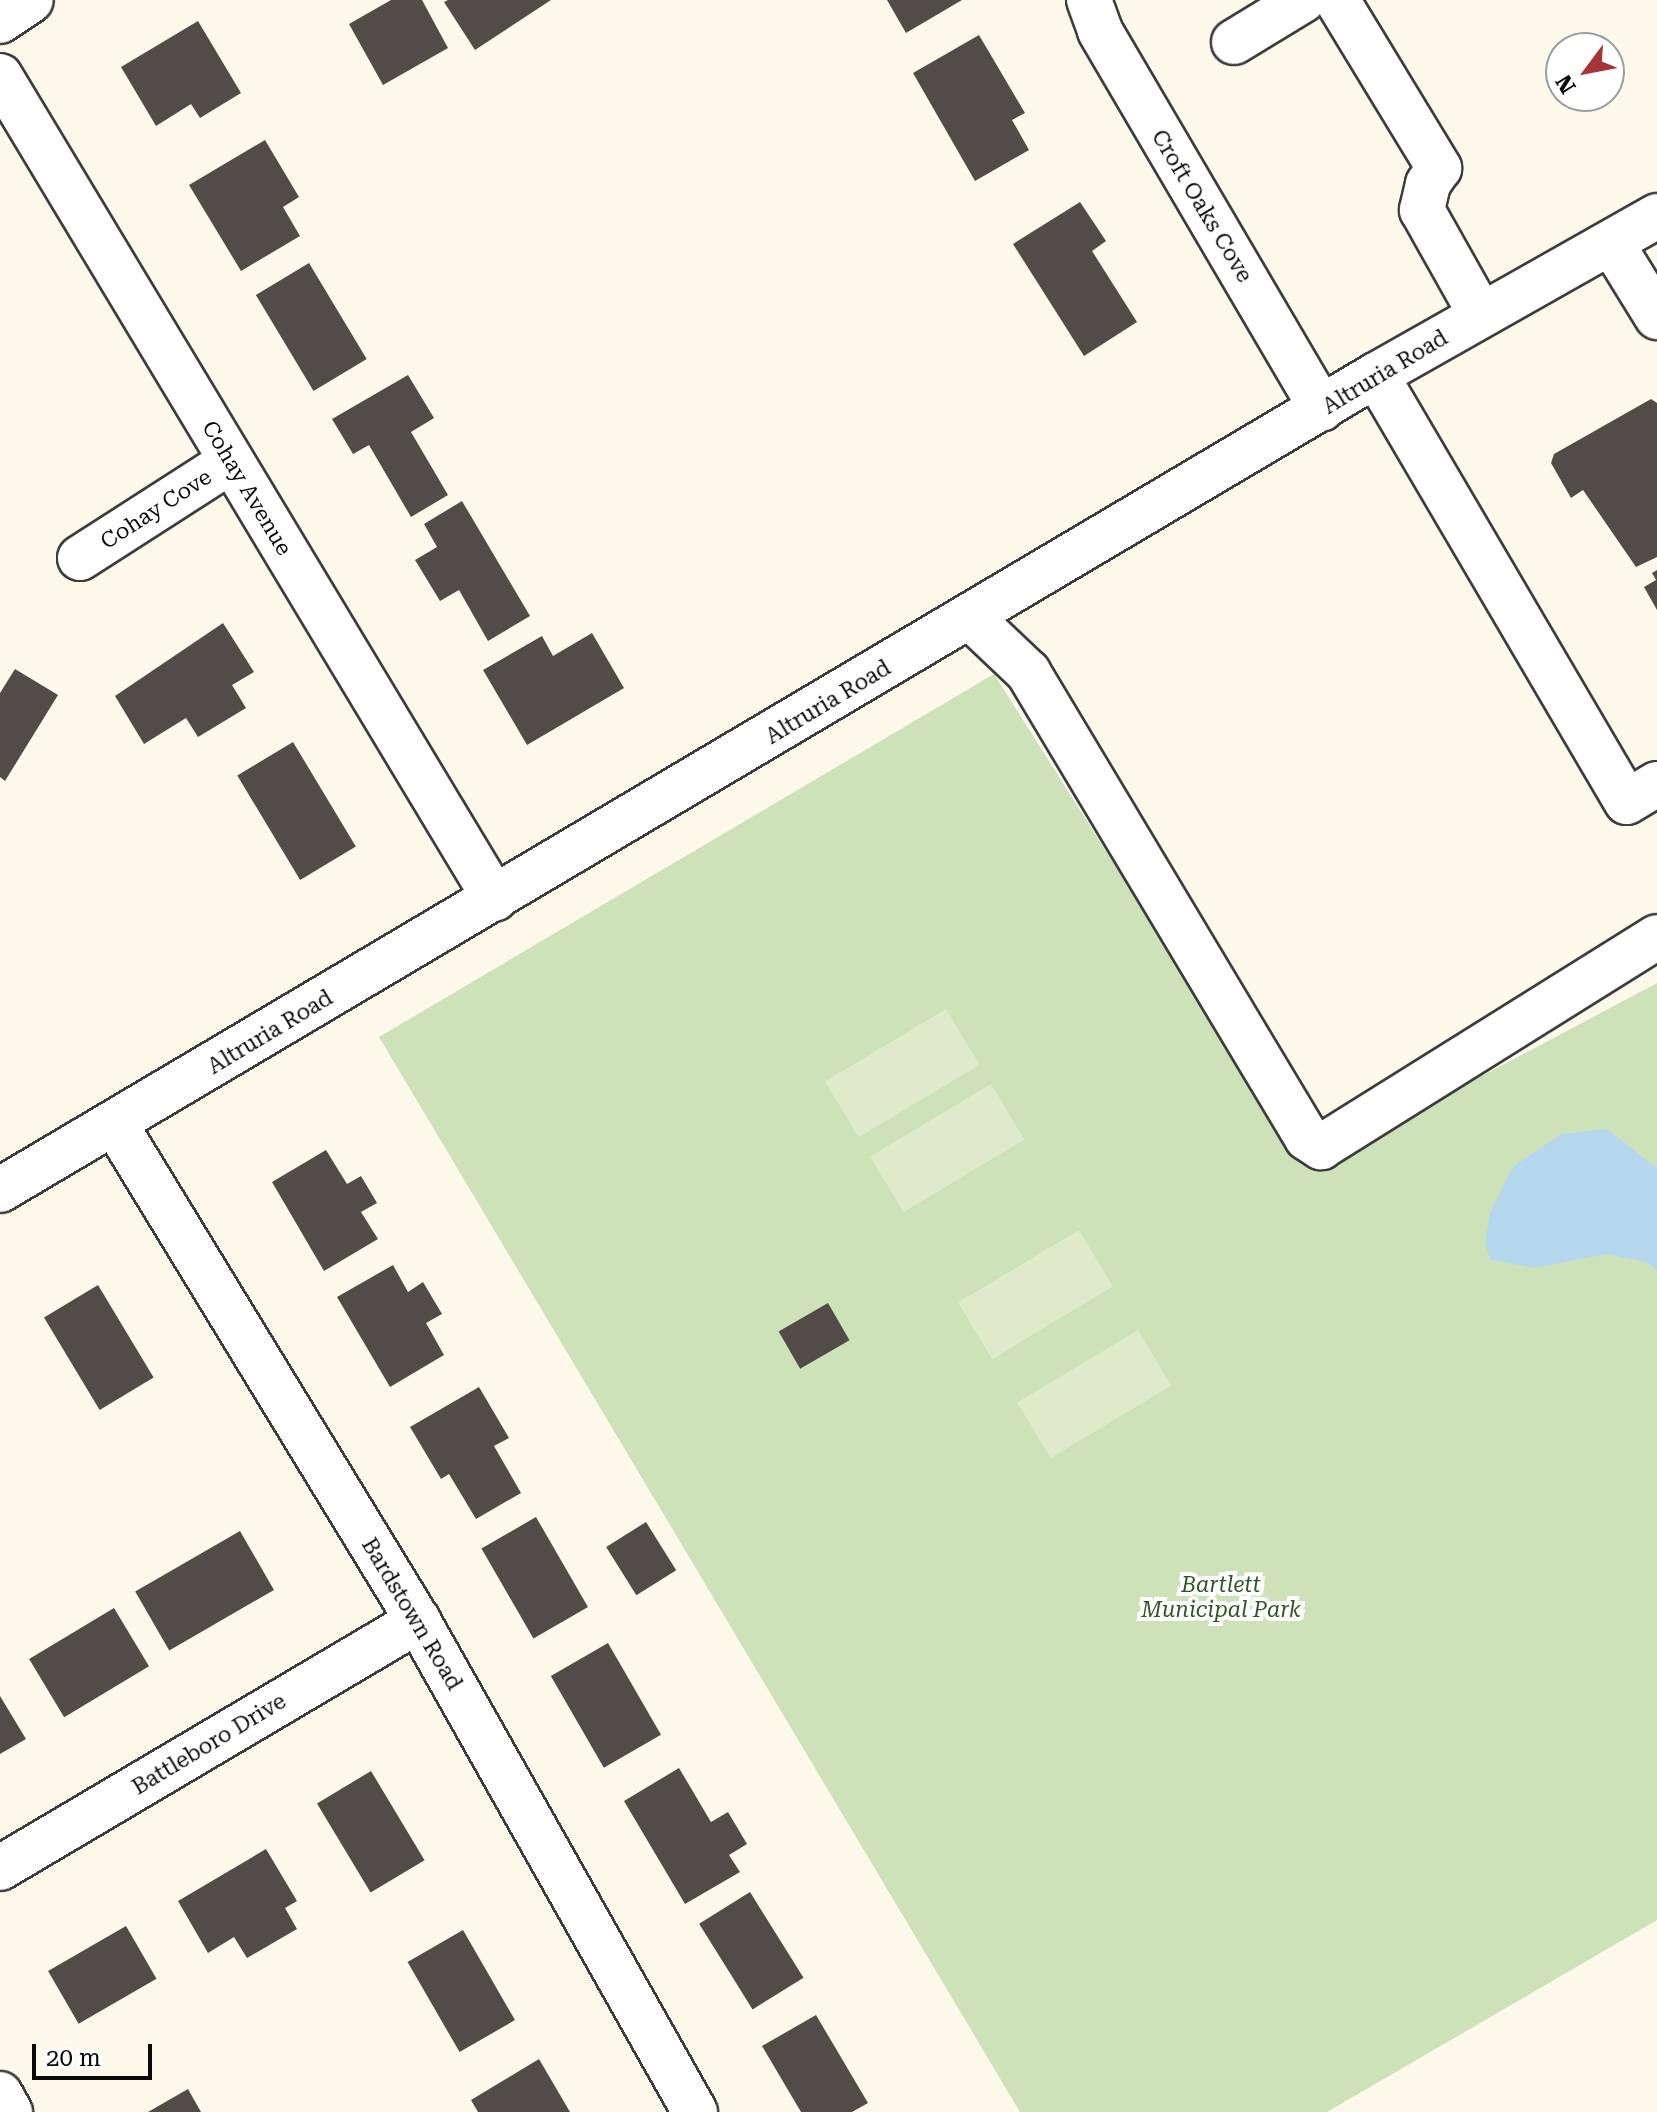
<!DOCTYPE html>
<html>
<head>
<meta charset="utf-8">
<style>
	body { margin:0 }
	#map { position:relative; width:1657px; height:2112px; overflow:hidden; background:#fcf9ea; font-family:"Roboto Serif",serif }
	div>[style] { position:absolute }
	.green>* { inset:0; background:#cde2b8 }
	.pitch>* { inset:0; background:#deeac9; transform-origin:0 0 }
	.water>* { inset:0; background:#b5d7ed }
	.building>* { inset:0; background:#514c48; transform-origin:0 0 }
	.roads { filter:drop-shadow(2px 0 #3d3d3d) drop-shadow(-2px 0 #3d3d3d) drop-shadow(0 2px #3d3d3d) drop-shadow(0 -2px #3d3d3d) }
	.minor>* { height:44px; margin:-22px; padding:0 22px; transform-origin:22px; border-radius:22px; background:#fff }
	span { translate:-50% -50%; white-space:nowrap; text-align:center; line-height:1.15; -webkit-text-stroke:8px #fff; paint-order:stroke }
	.street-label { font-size:22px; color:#0a0a0a }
	.park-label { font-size:22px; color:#2e5824; font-style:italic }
	.north { position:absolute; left:1545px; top:32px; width:80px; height:80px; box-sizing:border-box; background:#fff; border:2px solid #9d9d9d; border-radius:50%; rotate:238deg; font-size:22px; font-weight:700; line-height:32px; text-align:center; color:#0a0a0a }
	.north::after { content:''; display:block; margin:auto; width:28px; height:36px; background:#a73538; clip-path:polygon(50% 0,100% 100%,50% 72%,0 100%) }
	.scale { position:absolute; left:32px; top:2044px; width:120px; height:36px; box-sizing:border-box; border:4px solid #0a0a0a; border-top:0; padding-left:10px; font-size:24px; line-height:28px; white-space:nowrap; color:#0a0a0a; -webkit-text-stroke:6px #fff; paint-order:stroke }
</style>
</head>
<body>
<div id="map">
	<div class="green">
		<div style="clip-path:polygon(994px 674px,1307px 1169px,1657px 983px,1657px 1920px,1327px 2112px,1020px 2112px,379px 1037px)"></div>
	</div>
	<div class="pitch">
		<div style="left:946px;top:1009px;width:65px;height:141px;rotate:59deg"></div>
		<div style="left:991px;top:1084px;width:65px;height:141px;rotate:59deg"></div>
		<div style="left:1079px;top:1230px;width:66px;height:141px;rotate:59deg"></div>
		<div style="left:1138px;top:1330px;width:65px;height:141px;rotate:59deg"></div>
	</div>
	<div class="water">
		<div style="clip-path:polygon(1607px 1129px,1657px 1168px,1657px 1270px,1646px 1262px,1607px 1254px,1533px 1268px,1490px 1259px,1485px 1243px,1490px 1213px,1513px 1167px,1561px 1134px)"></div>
	</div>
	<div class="building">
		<div style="clip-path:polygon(391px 0,422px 0,448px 48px,383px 85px,349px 24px)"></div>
		<div style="clip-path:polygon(448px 0,551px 0,475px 50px,444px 2px)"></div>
		<div style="clip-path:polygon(887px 0,962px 0,906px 33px)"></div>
		<div style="clip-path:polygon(198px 21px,241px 93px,200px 118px,191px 104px,156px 126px,121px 67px)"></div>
		<div style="clip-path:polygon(979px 35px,1025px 113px,1012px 120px,1029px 150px,975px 181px,913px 73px)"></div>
		<div style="clip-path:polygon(265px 140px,299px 197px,283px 207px,300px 236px,241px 271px,189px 185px)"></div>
		<div style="clip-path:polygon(1080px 202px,1106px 241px,1092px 251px,1137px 322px,1084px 356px,1013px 244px)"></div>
		<div style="left:309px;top:263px;width:112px;height:62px;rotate:59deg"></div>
		<div style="clip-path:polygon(408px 375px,434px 418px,411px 432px,448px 495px,411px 517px,369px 445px,353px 454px,332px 419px)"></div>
		<div style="clip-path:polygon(1651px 399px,1657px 403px,1657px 557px,1636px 567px,1583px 490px,1571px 498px,1551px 463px,1554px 454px)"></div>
		<div style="clip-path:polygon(462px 501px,530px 616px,488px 641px,459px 590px,440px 601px,415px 560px,437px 547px,424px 524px)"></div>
		<div style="clip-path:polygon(1657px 570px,1657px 610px,1644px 587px,1656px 580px,1652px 573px)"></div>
		<div style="clip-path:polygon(223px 623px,254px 672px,232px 685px,246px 708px,198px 737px,186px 718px,144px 744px,115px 696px)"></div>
		<div style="clip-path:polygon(592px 633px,624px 688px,527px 745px,483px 670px,542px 636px,553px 656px)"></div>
		<div style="clip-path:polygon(15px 669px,58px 695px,5px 781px,0 777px,0 693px)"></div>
		<div style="left:293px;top:742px;width:122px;height:65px;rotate:59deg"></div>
		<div style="clip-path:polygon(326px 1150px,347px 1184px,361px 1176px,377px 1203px,361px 1212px,378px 1239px,324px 1271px,272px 1182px)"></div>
		<div style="clip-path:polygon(393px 1265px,408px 1292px,423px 1282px,442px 1314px,426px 1323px,444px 1355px,390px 1387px,337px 1297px)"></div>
		<div style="left:98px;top:1285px;width:108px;height:63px;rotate:59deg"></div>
		<div style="left:828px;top:1303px;width:43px;height:57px;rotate:60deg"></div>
		<div style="clip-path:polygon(479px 1387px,509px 1438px,494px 1446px,521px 1493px,476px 1519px,449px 1474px,441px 1479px,410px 1427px)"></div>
		<div style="left:536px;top:1517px;width:104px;height:63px;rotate:60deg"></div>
		<div style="left:646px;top:1522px;width:57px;height:47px;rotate:58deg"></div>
		<div style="left:240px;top:1531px;width:68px;height:121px;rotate:60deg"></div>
		<div style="left:114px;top:1608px;width:68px;height:99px;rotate:59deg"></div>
		<div style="left:608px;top:1643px;width:106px;height:66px;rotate:60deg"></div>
		<div style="clip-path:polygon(0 1696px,26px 1739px,0 1754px)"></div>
		<div style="clip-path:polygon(679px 1768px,711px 1822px,728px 1812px,747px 1844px,729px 1855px,740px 1872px,685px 1904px,624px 1801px)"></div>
		<div style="left:371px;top:1771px;width:104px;height:63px;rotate:59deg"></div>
		<div style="clip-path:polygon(266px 1849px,297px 1901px,285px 1908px,297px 1929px,247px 1958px,234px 1937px,208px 1953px,178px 1901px)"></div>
		<div style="left:750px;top:1892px;width:101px;height:60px;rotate:58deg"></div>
		<div style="left:126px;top:1926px;width:61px;height:90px;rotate:60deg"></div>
		<div style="left:463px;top:1930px;width:104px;height:64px;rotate:60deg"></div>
		<div style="clip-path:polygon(816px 2015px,868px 2103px,852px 2112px,801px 2112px,762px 2046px)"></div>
		<div style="clip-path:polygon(539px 2059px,570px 2112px,478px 2112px,471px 2100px)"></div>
		<div style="clip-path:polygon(188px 2089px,201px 2112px,148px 2112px)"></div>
	</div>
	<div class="roads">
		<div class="minor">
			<div style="left:1089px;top:0;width:33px;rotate:70deg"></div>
			<div style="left:1100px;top:31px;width:438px;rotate:59.6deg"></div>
			<div style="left:1337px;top:0;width:197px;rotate:58.7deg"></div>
			<div style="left:1439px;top:168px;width:19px;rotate:125deg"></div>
			<div style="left:1428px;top:184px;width:27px;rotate:103deg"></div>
			<div style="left:1422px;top:210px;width:120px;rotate:60.7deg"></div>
			<div style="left:0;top:21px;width:37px;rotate:-34deg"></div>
			<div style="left:1234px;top:42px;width:81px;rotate:-31.3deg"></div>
			<div style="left:0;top:76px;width:960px;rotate:58.97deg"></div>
			<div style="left:1612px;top:244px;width:86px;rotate:58.3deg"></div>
			<div style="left:1376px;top:375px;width:495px;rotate:59.6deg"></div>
			<div style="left:1627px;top:802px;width:35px;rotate:-31deg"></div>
			<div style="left:80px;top:558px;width:179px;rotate:-32.7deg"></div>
			<div style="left:971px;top:618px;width:79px;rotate:43.5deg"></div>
			<div style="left:1028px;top:672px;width:543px;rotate:59.09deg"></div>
			<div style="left:1307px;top:1138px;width:17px;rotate:33deg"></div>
			<div style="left:1321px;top:1147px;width:396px;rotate:-32deg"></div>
			<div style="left:115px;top:1124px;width:582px;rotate:58.63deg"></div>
			<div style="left:418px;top:1621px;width:564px;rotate:60.57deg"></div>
			<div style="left:0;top:1190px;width:1599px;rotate:-30.64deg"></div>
			<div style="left:1376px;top:375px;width:323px;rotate:-29.5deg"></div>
			<div style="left:0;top:1868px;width:486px;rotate:-30.6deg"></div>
			<div style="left:0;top:2094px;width:21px;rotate:61deg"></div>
		</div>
	</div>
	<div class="street-label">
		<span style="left:1202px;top:206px;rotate:59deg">Croft Oaks Cove</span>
		<span style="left:1385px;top:372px;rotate:-31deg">Altruria Road</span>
		<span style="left:247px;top:488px;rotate:59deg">Cohay Avenue</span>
		<span style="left:156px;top:509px;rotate:-33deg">Cohay Cove</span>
		<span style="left:828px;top:702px;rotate:-31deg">Altruria Road</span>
		<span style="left:270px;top:1032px;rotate:-31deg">Altruria Road</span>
		<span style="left:412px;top:1614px;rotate:59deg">Bardstown Road</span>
		<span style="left:209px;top:1744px;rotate:-31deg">Battleboro Drive</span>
	</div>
	<div class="park-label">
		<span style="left:1221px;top:1597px">Bartlett<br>Municipal Park</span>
	</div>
	<div class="north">N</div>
	<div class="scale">20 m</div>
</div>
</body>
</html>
